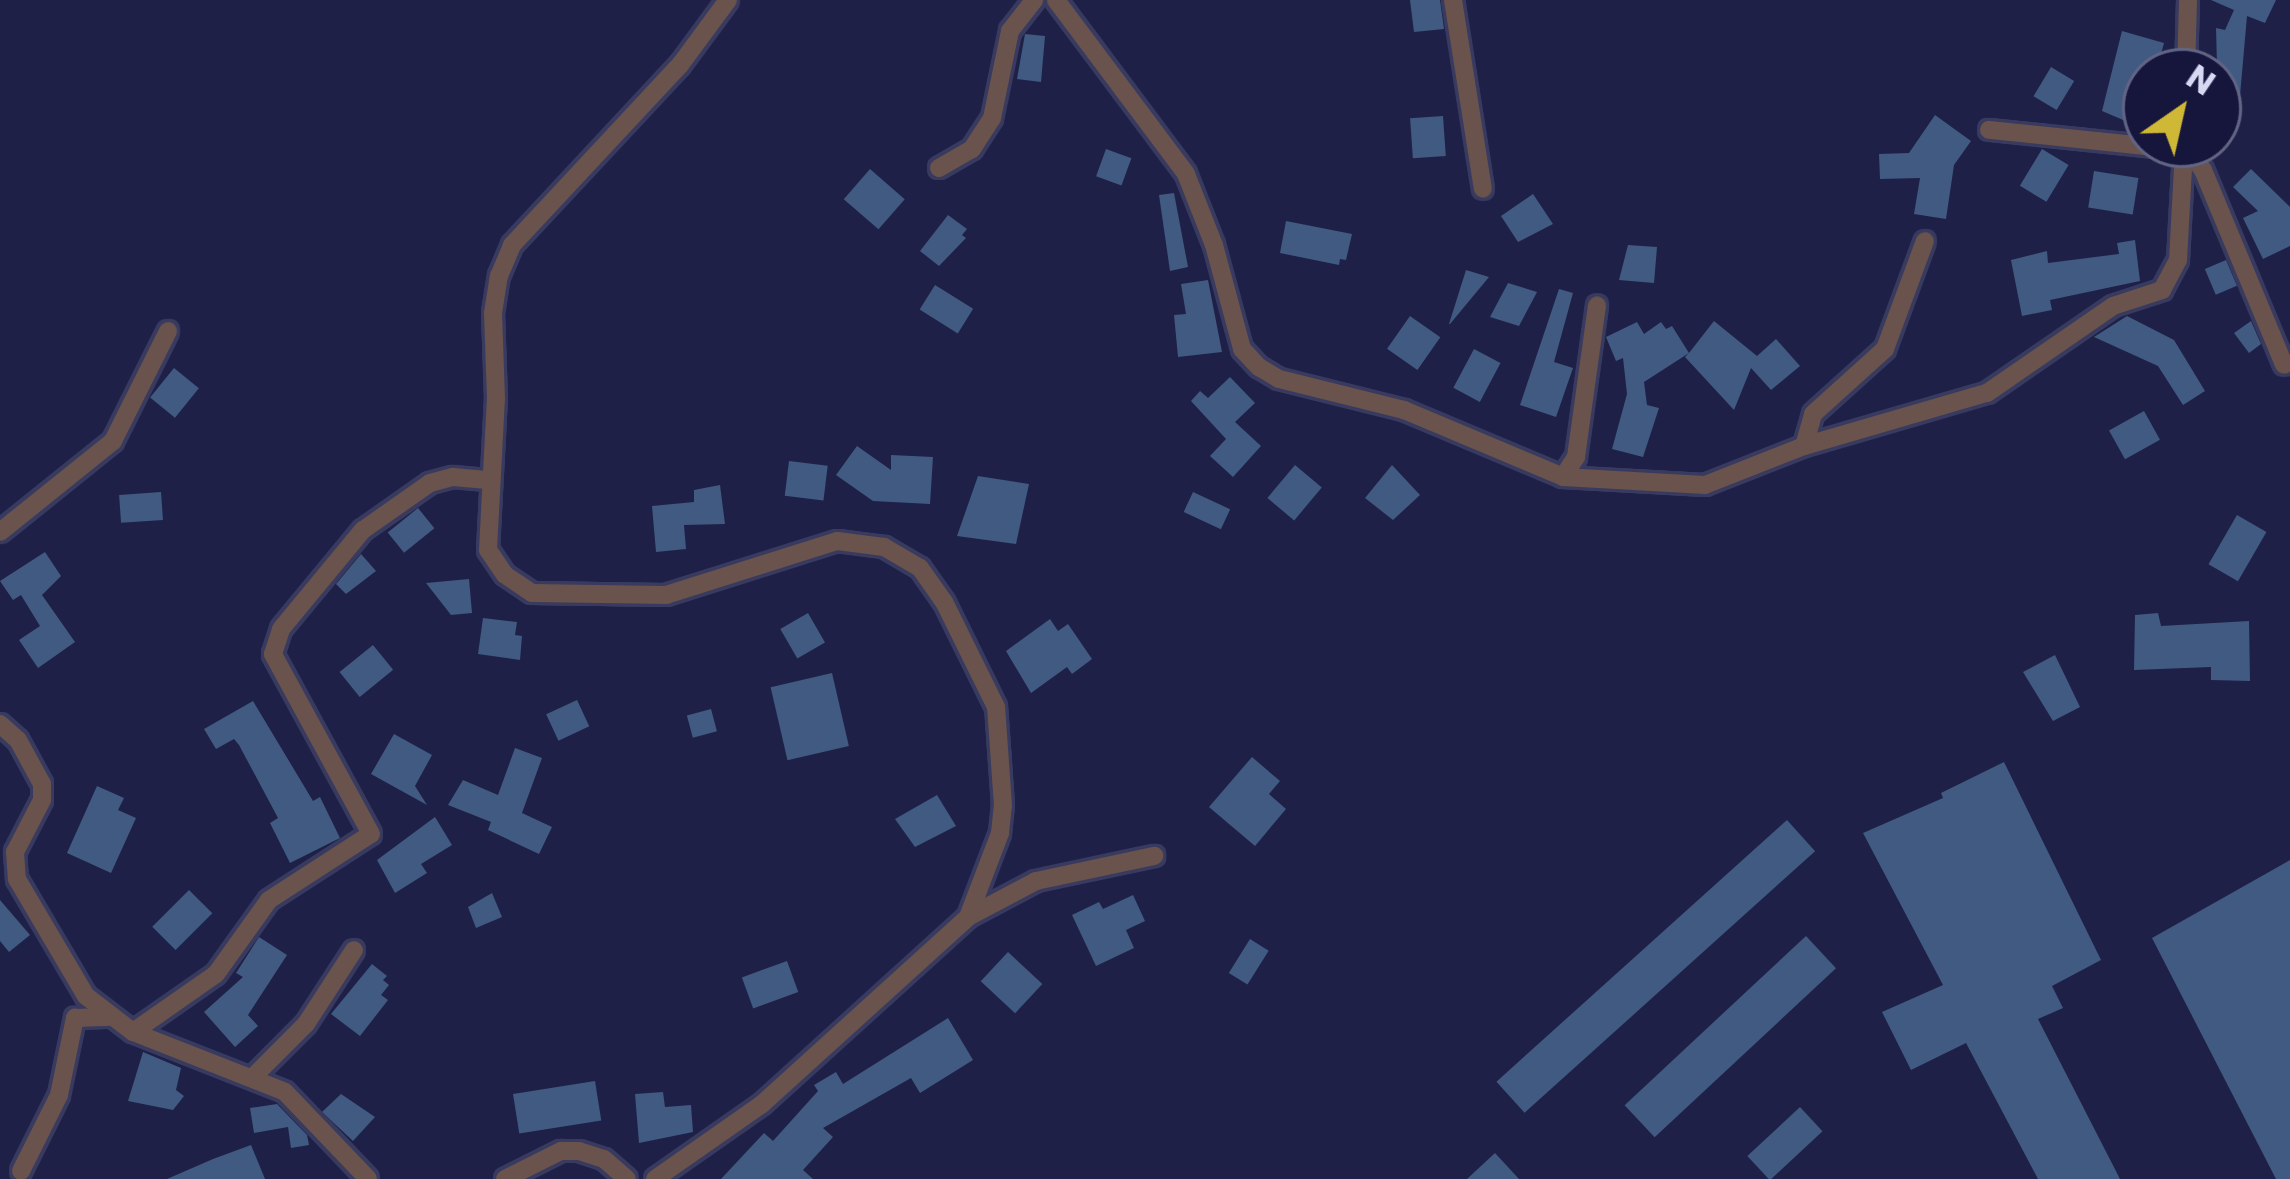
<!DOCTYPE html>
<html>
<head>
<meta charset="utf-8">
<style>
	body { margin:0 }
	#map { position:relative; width:2290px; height:1179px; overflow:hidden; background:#1f2047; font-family:Poppins,sans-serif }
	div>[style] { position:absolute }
	.building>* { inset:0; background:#405a81; transform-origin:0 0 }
	.roads { filter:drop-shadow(3px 0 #383a5f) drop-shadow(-3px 0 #383a5f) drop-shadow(0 3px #383a5f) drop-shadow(0 -3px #383a5f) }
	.street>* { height:18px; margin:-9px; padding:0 9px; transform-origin:9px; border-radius:9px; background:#69534c }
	span { translate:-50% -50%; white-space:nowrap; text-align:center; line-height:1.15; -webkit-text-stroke:9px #16163c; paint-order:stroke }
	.north { position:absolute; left:2122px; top:48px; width:120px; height:120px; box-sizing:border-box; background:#16163c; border:3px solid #626485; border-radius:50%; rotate:34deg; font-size:33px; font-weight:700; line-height:48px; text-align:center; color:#d5d9f2 }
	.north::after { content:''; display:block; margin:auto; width:42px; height:54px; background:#d0b837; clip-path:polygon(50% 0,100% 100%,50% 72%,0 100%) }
</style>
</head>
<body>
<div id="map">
	<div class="building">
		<div style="clip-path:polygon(1410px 0,1440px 0,1444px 29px,1414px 32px)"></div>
		<div style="clip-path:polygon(2211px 0,2276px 0,2265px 23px,2247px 16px,2239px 107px,2218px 105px,2216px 28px,2225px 30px,2234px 10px)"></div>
		<div style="clip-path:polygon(2122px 31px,2164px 43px,2156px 72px,2146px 72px,2142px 128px,2102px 111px)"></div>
		<div style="clip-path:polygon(1025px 34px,1045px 36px,1041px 82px,1017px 79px)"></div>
		<div style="left:2051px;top:67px;width:27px;height:34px;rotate:31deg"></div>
		<div style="clip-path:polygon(1935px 115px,1971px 141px,1954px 165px,1946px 219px,1914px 214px,1920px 178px,1880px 179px,1879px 154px,1909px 153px)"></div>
		<div style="left:1443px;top:116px;width:40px;height:33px;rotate:86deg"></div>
		<div style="left:1106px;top:149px;width:27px;height:29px;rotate:20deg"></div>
		<div style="left:2042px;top:149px;width:31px;height:43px;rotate:31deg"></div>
		<div style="left:870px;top:169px;width:46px;height:40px;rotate:41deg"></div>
		<div style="clip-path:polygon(2251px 169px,2290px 207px,2290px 246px,2263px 259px,2243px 218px,2258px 211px,2233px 187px)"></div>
		<div style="left:2094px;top:171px;width:45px;height:37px;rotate:9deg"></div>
		<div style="clip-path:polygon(1174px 193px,1188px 267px,1170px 271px,1159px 195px)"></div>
		<div style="clip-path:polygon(1533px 194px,1553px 224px,1518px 242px,1501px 216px)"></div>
		<div style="clip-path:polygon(948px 215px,967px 229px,962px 235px,966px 238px,939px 266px,920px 251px)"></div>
		<div style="clip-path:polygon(1286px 221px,1352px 234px,1346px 260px,1340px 259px,1339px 265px,1280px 253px)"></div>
		<div style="clip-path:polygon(2135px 240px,2140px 281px,2050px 300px,2052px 310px,2022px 316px,2011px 260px,2047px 251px,2048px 263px,2119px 254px,2117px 243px)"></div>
		<div style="clip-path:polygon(1628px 245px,1657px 247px,1654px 283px,1619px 280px)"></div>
		<div style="left:2226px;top:260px;width:28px;height:23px;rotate:67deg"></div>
		<div style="clip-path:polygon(1466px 270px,1489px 277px,1450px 324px,1449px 324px)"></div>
		<div style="clip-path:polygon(1208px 280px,1222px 352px,1178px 357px,1174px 315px,1186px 314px,1181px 284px)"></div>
		<div style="clip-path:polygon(1508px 283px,1537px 292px,1519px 326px,1490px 317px)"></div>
		<div style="left:935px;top:285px;width:45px;height:29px;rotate:32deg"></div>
		<div style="clip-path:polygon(1559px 289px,1573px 293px,1554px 362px,1573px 368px,1556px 417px,1520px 405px)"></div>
		<div style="left:1410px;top:316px;width:37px;height:40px;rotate:35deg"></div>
		<div style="clip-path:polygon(2127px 316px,2174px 340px,2205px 391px,2183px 405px,2158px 366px,2094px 337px)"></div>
		<div style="clip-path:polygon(1714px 321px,1757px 356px,1776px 339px,1800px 366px,1771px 390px,1751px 368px,1734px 410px,1685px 357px,1689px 353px,1644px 382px,1647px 405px,1659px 408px,1643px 457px,1612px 449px,1627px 394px,1623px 358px,1616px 361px,1606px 337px,1637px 322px,1644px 334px,1661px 322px,1666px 329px,1672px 326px,1689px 353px)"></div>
		<div style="clip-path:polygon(2251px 321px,2261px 344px,2249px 353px,2234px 333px)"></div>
		<div style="left:1474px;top:349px;width:30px;height:44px;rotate:28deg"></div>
		<div style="left:174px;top:368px;width:32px;height:38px;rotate:39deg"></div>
		<div style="clip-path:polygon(1230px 377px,1255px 403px,1235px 422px,1261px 446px,1233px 477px,1210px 456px,1226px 439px,1191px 401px,1200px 391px,1208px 398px)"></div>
		<div style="left:2144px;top:411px;width:33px;height:40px;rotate:61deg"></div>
		<div style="clip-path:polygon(857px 446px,891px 470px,891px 455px,933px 457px,930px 504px,873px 501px,836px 475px)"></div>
		<div style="left:789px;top:461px;width:39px;height:35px;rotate:7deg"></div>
		<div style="left:1295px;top:465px;width:35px;height:43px;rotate:40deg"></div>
		<div style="clip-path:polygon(1392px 465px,1420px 495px,1393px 520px,1365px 498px)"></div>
		<div style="clip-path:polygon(978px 476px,1029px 484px,1016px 544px,957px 536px)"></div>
		<div style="clip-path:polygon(720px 485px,725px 524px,684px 525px,686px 549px,656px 552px,652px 506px,694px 502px,694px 490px)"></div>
		<div style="left:161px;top:492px;width:28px;height:42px;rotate:86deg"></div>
		<div style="left:1193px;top:492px;width:41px;height:22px;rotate:25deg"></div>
		<div style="left:418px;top:508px;width:26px;height:39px;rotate:51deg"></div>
		<div style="left:2237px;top:515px;width:34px;height:57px;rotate:30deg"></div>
		<div style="clip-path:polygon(45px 552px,61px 576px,42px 595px,75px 642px,38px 668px,19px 640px,40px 626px,21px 595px,13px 600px,0 581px)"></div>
		<div style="clip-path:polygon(361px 554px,376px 571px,346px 594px,336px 584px)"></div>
		<div style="clip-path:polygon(469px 579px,472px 613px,451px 615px,426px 583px)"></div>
		<div style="left:808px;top:613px;width:34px;height:32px;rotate:60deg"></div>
		<div style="clip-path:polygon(2158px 613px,2161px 626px,2249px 621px,2250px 681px,2211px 680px,2211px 667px,2134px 670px,2135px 615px)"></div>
		<div style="clip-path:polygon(483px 618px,517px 622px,515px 635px,522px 636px,520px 660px,478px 654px)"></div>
		<div style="clip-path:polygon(1050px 619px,1058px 631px,1068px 624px,1092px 659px,1072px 674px,1067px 667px,1031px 693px,1006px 651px)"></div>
		<div style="left:373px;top:645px;width:32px;height:43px;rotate:51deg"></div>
		<div style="clip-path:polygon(2055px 655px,2080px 707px,2053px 721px,2023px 672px)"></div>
		<div style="left:832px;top:673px;width:75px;height:63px;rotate:77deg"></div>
		<div style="left:577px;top:700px;width:29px;height:34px;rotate:65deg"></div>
		<div style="clip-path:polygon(253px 701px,313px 801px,320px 797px,340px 838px,290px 863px,270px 823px,278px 818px,239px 745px,234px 739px,216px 749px,204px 729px)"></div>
		<div style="left:711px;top:709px;width:23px;height:25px;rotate:75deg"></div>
		<div style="clip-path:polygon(394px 734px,432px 755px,415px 786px,427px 805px,371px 774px)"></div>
		<div style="clip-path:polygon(515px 748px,542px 758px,522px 813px,552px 827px,539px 854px,488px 830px,491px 822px,448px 805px,463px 780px,498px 795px)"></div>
		<div style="clip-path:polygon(1252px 757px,1280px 781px,1269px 794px,1286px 809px,1255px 846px,1209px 807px)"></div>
		<div style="clip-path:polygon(2004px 762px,2101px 960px,2052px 986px,2063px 1008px,2038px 1019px,2120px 1179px,2038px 1179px,1966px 1043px,1911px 1070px,1882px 1012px,1943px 985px,1863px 833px,1943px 798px,1941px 793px)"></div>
		<div style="clip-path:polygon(97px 786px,124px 798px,118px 810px,136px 818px,111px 873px,67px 853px)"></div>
		<div style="clip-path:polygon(937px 795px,956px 826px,915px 847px,895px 819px)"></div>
		<div style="clip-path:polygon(435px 817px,452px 845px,421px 864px,427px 873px,395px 893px,377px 860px)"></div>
		<div style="left:1787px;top:820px;width:42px;height:391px;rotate:48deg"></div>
		<div style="clip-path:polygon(2290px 860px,2290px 1179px,2276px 1179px,2152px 938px)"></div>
		<div style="left:189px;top:890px;width:33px;height:52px;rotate:45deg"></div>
		<div style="clip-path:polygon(492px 893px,502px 917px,476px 928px,468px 907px)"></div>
		<div style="clip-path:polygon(1133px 895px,1145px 921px,1126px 930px,1134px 948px,1096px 966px,1072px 915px,1099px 902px,1103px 909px)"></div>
		<div style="clip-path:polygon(0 900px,30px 935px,9px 952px,0 941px)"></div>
		<div style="left:1806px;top:936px;width:44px;height:248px;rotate:47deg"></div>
		<div style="clip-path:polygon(259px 937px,287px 955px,248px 1015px,258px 1026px,235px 1047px,204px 1012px,243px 977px,236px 973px)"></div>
		<div style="left:1250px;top:939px;width:22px;height:40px;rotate:32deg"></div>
		<div style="left:1008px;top:952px;width:47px;height:40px;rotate:43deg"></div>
		<div style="left:787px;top:961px;width:33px;height:48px;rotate:70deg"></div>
		<div style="clip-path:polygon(372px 964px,387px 976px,383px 980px,389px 985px,381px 995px,388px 1000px,360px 1036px,331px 1014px)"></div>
		<div style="clip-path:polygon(948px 1018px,973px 1060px,920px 1093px,911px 1078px,823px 1128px,833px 1137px,803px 1170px,813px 1179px,721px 1179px,764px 1133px,773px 1141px,818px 1091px,814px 1085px,836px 1072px,843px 1084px)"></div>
		<div style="clip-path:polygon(143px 1052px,181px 1068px,176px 1090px,184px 1096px,173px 1110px,128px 1101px)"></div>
		<div style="left:595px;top:1081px;width:40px;height:83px;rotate:81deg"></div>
		<div style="clip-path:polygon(663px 1092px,665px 1107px,691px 1105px,693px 1132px,639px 1143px,635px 1094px)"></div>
		<div style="clip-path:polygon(341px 1094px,375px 1117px,353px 1141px,322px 1112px)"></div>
		<div style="clip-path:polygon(277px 1104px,307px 1135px,309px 1145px,291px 1148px,288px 1127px,254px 1133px,250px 1108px)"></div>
		<div style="left:1800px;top:1107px;width:33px;height:72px;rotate:47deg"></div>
		<div style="clip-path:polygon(251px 1145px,265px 1179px,167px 1179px,213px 1159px)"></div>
		<div style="clip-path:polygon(1495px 1153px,1519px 1179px,1467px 1179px)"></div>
	</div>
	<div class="roads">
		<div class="street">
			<div style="left:1056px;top:0;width:217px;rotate:53.2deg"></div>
			<div style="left:1186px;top:174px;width:76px;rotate:68.5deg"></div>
			<div style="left:1214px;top:245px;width:108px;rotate:74.9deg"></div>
			<div style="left:1242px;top:349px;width:25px;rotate:47deg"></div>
			<div style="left:1259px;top:367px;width:23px;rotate:31deg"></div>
			<div style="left:1279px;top:379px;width:129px;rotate:13.9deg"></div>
			<div style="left:1404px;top:410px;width:173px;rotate:22.8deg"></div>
			<div style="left:1563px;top:477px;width:142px;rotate:3.2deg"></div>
			<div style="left:1705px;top:485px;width:106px;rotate:-21.5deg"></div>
			<div style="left:1804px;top:446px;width:191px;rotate:-16.2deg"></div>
			<div style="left:1987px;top:393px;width:153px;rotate:-34.6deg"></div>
			<div style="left:2113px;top:306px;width:52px;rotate:-18.1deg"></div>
			<div style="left:2162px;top:290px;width:34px;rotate:-62deg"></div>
			<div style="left:2178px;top:260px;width:110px;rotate:-86.9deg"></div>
			<div style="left:2184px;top:150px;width:196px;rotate:-174.1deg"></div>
			<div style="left:1453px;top:0;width:191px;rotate:81deg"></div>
			<div style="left:2186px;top:72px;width:72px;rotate:-88.4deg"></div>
			<div style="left:2184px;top:144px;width:32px;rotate:54deg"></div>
			<div style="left:2203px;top:170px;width:211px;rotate:67.4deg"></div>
			<div style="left:939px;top:168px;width:38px;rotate:-30deg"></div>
			<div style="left:972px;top:149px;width:37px;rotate:-57deg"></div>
			<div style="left:992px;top:118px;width:89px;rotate:-78.3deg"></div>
			<div style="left:1010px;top:31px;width:39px;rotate:-52deg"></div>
			<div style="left:1804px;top:446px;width:33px;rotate:-74deg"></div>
			<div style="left:1813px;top:414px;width:97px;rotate:-42.1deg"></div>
			<div style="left:1885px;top:349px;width:115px;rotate:-69.7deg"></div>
			<div style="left:1563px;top:477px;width:24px;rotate:-57deg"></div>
			<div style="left:1576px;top:457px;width:153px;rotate:-82.1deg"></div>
			<div style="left:0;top:532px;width:145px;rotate:-38.8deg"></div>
			<div style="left:113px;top:441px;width:123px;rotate:-63.4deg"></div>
			<div style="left:0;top:724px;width:24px;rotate:42deg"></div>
			<div style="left:18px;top:740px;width:50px;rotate:61.4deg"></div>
			<div style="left:42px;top:784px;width:16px;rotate:90deg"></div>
			<div style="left:42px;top:800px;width:59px;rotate:117.4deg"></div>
			<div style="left:15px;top:852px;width:27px;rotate:86deg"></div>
			<div style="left:17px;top:879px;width:136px;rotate:59.5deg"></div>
			<div style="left:86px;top:996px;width:59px;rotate:37.5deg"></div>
			<div style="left:133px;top:1032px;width:163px;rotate:21.5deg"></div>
			<div style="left:285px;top:1092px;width:120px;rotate:46.3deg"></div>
			<div style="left:968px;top:917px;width:77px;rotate:-27.9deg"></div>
			<div style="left:1036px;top:881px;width:121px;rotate:-12deg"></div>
			<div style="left:133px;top:1032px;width:101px;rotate:-34.9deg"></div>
			<div style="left:216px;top:974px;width:91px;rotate:-54.4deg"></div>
			<div style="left:269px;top:900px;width:121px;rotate:-32.9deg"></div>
			<div style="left:371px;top:834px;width:205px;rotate:-118.6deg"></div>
			<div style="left:273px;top:654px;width:26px;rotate:-72deg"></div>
			<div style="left:281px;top:629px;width:129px;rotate:-50.4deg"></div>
			<div style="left:363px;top:530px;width:82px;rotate:-35deg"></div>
			<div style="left:430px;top:483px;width:24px;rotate:-15deg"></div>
			<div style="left:453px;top:477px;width:37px;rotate:5deg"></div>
			<div style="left:253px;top:1077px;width:75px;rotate:-45deg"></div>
			<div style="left:306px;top:1024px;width:88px;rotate:-57deg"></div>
			<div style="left:21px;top:1171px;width:85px;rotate:-63.4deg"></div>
			<div style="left:59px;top:1095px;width:79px;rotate:-78.3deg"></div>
			<div style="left:75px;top:1018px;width:37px;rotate:-2deg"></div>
			<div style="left:505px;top:1179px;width:63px;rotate:-26.6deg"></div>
			<div style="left:561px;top:1151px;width:18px"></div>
			<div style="left:579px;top:1151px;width:26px;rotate:18deg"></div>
			<div style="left:604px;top:1159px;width:30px;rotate:41deg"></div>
			<div style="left:655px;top:1179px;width:131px;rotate:-35deg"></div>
			<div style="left:762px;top:1104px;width:278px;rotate:-42.2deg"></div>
			<div style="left:968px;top:917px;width:90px;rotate:-69.1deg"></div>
			<div style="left:1000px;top:833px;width:27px;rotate:-84deg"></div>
			<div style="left:1003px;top:806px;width:99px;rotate:-94deg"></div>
			<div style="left:996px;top:707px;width:117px;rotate:-116.3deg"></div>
			<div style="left:944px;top:602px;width:42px;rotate:-125.2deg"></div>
			<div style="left:920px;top:568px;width:42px;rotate:-149.7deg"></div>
			<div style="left:884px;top:547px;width:47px;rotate:-172.7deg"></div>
			<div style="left:837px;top:541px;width:179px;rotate:162.5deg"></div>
			<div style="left:666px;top:595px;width:134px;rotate:-179.1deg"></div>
			<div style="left:532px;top:593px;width:32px;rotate:-146deg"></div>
			<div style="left:505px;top:575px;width:30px;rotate:-124deg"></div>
			<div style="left:488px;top:550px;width:151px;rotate:-87deg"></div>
			<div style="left:496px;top:399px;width:86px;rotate:-92deg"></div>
			<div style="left:493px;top:313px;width:37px;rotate:-81deg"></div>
			<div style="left:499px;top:276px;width:34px;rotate:-67deg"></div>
			<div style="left:512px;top:245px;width:246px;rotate:-47deg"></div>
			<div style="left:680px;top:65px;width:81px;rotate:-53.6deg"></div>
		</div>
	</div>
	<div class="north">N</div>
</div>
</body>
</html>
